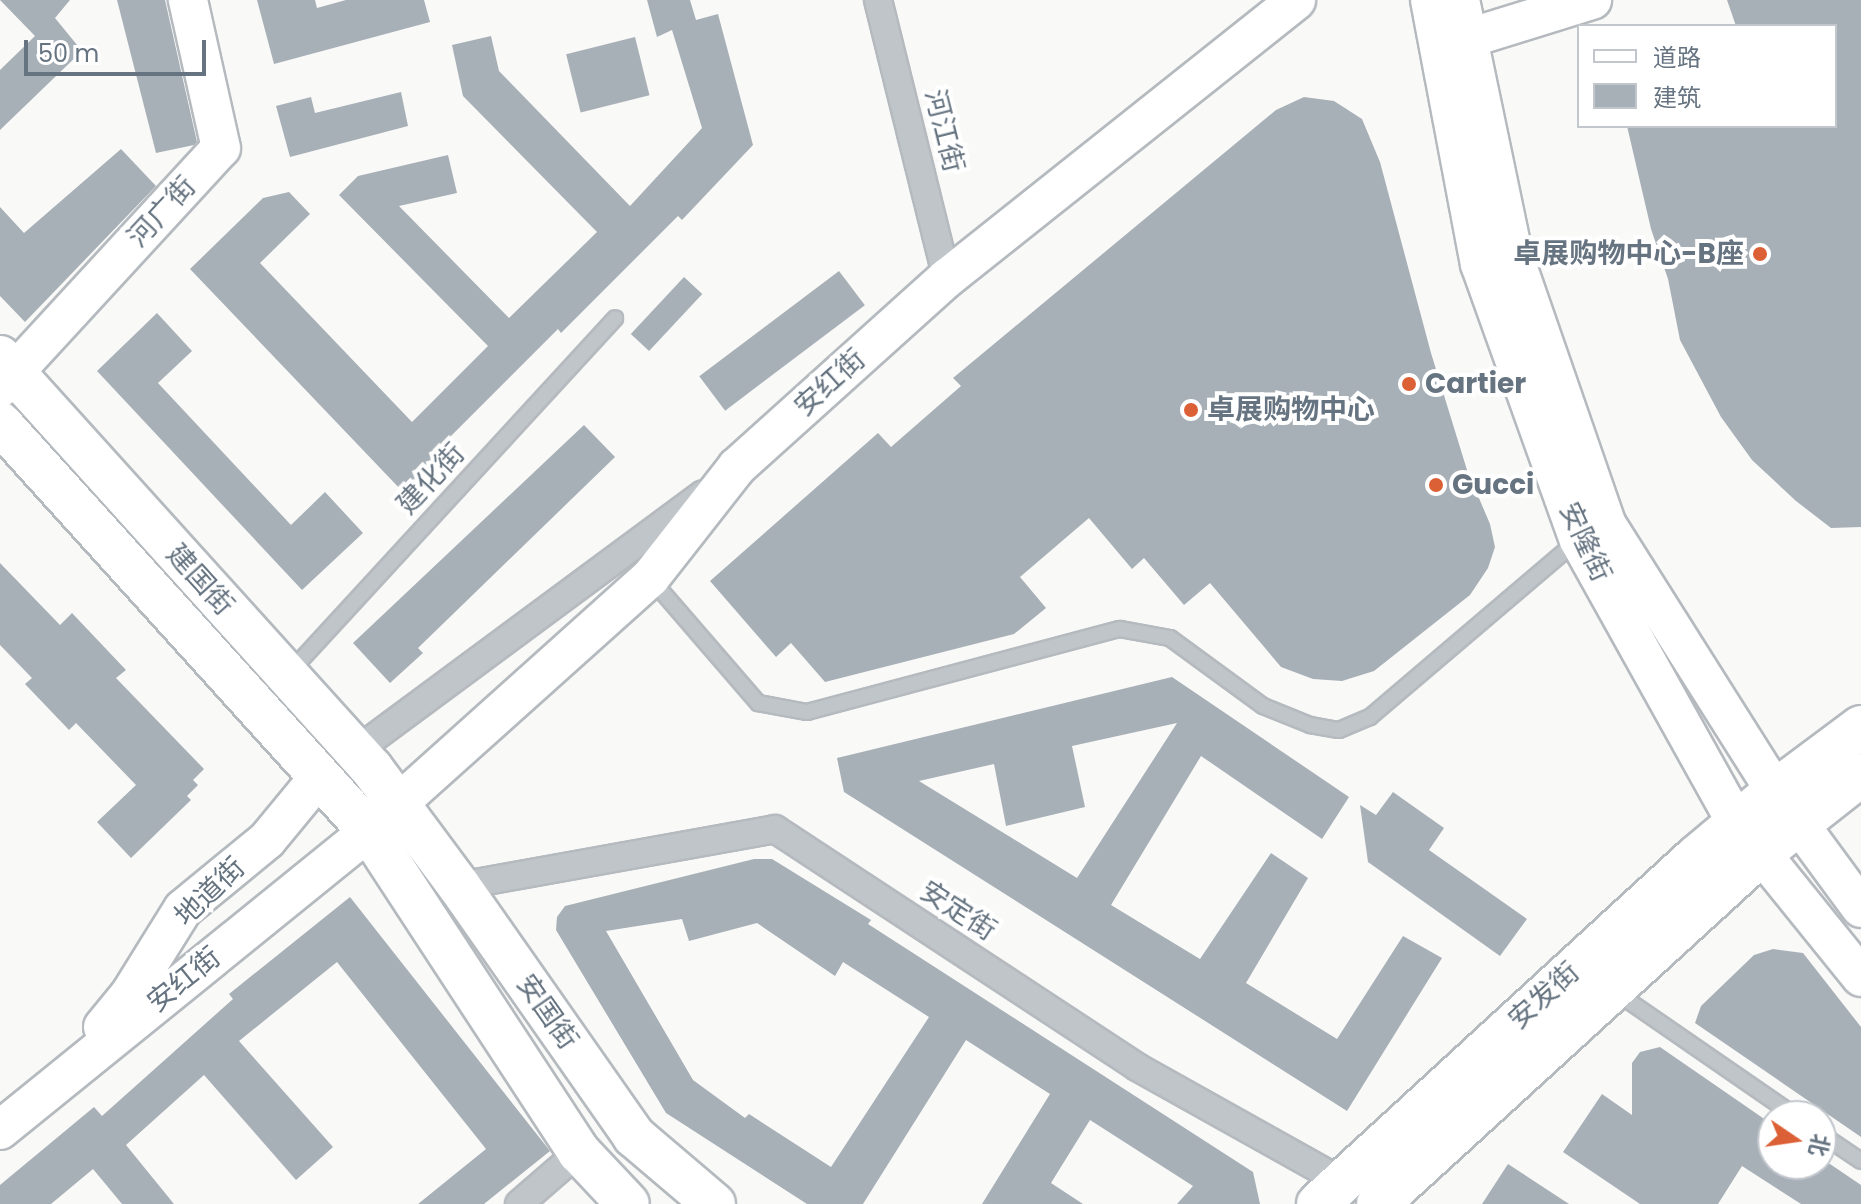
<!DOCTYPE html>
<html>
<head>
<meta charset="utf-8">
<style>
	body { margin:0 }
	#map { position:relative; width:1861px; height:1204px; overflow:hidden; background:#f9f9f8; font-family:Poppins,"Noto Sans SC",sans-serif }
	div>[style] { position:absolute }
	.building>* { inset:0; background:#a8b0b7; transform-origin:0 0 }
	.roads { filter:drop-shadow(2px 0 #b5babf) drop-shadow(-2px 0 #b5babf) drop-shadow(0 2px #b5babf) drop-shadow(0 -2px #b5babf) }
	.lane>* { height:14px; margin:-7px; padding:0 7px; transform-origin:7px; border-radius:7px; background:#c0c5c9 }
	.street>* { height:26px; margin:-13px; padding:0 13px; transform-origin:13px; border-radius:13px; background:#c0c5c9 }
	.secondary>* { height:38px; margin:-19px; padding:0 19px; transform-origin:19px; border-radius:19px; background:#fff }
	.primary>* { height:42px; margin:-21px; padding:0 21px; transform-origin:21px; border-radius:21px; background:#fff }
	.dots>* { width:22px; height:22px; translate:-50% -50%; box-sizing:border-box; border:4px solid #fff; border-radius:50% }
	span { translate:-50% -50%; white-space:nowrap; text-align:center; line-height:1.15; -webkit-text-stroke:8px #fff; paint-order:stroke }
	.street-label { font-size:28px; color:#667481 }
	.poi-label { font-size:28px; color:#667481; font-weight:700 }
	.right { translate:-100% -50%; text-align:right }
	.left { translate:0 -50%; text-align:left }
	.legend { position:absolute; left:1577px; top:24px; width:260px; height:104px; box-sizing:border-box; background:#fff; border:2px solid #c2c7cd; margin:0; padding:10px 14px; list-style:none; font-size:24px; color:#667481 }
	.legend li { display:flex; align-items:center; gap:16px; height:40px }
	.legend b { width:40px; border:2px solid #c2c7cd }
	.north { position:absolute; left:1757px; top:1100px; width:80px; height:80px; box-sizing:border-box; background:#fff; border:2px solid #c2c7cd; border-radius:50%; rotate:103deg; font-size:22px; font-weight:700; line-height:32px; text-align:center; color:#667481 }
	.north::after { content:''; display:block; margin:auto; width:28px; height:36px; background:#dc6035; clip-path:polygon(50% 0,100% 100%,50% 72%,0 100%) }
	.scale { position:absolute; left:24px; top:40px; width:182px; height:36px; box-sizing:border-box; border:4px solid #667481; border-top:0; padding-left:10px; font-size:24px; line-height:28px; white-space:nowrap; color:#667481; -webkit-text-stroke:6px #fff; paint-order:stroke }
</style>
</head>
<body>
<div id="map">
	<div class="building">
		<div style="clip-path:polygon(0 0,70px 0,55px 18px,82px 51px,0 130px,0 70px,35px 36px)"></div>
		<div style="clip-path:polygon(117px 0,165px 0,197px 142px,194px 145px,156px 153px)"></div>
		<div style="clip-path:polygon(257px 0,315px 0,317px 8px,346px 0,424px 0,430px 22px,274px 64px)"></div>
		<div style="clip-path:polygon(647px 0,690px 0,696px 20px,718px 14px,753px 145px,682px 220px,678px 216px,561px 333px,558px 329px,438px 449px,443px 454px,403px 492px,190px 269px,263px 198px,289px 192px,310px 214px,260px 263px,412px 422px,488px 346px,339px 195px,358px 176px,448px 155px,457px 193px,399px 206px,509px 318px,597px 232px,463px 96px,452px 45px,491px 36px,499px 71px,630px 206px,702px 128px,672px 30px,657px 37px)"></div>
		<div style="clip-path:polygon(1727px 0,1861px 0,1861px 527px,1831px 528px,1796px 501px,1752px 460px,1721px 417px,1680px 340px,1668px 279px,1651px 229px,1627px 126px,1835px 126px,1835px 26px,1736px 26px)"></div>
		<div style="left:635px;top:37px;width:60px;height:71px;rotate:76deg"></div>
		<div style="clip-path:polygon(401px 92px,408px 126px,290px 157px,276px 106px,311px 97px,315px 113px)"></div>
		<div style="clip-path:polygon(1304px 97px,1334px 101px,1362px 119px,1380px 162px,1431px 353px,1467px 470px,1490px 524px,1495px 547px,1488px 568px,1470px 595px,1374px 671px,1342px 681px,1313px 679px,1281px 667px,1210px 583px,1184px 605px,1144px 558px,1132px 569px,1089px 518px,1020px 577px,1046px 608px,1014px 634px,825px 682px,791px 643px,776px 657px,710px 581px,878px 433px,891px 447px,961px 386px,953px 378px,1276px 110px)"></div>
		<div style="clip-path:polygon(121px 149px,156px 186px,25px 322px,0 296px,0 207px,24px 233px)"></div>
		<div style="left:839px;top:271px;width:43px;height:175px;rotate:53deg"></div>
		<div style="left:684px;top:277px;width:25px;height:78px;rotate:43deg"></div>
		<div style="clip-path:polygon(157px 313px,192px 351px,158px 383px,291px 525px,325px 492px,363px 533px,302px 590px,97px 371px)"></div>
		<div style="clip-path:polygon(584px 425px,615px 457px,418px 648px,423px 653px,390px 683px,353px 643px)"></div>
		<div style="clip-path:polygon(0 563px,60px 625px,72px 613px,126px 670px,116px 678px,204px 769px,193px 780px,198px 785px,187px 796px,191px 800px,131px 858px,97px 822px,136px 785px,76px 723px,69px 730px,25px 684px,32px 678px,0 645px)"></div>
		<div style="clip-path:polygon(evenodd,1172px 677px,1349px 797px,1322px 839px,1201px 756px,1111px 905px,1200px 959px,1271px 853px,1308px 878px,1246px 983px,1337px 1039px,1403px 936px,1442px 958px,1347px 1111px,844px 792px,837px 758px,1172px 677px,1177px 723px,1077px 878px,919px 781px,994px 764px,1006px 826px,1085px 807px,1072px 746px,1177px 723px)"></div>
		<div style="clip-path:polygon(1393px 792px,1444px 828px,1429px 850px,1527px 919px,1500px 956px,1368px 862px,1360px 805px,1376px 815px)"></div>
		<div style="clip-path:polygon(evenodd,754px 859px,772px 859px,871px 920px,868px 924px,1253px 1172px,1260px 1204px,1177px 1204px,1193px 1186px,1090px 1120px,1051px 1183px,1083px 1204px,982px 1204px,1050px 1094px,966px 1040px,863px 1204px,807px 1204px,666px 1113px,556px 930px,557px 917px,565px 906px,754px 859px,682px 919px,689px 941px,757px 923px,835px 976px,843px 962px,929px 1017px,831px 1167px,749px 1114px,745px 1118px,693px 1080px,606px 931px,682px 919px)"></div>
		<div style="clip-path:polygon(350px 897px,550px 1151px,484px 1204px,418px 1204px,486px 1149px,337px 962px,239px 1041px,333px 1147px,296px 1180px,204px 1075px,126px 1145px,174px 1204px,122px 1204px,93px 1169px,51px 1204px,0 1204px,0 1185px,94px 1107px,102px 1116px,233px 999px,229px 994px)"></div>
		<div style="clip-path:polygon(1773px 949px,1803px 953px,1861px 1027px,1861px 1137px,1695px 1023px,1701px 1006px,1754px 955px)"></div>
		<div style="clip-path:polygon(1660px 1047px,1773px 1125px,1773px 1164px,1830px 1164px,1861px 1185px,1861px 1204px,1801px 1204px,1742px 1166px,1718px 1204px,1640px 1204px,1563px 1152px,1602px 1094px,1632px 1115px,1632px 1063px,1640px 1052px)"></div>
		<div style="clip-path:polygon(1508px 1164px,1569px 1204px,1482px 1204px)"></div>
	</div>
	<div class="roads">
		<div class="lane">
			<div style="left:651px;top:579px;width:164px;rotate:49.2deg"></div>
			<div style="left:758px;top:703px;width:50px;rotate:10.4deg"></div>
			<div style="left:807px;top:712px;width:324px;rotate:-14.9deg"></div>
			<div style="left:1120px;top:629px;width:51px;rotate:10.2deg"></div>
			<div style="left:1170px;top:638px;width:115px;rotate:36.2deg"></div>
			<div style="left:1263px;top:706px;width:51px;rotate:22deg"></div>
			<div style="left:1310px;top:725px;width:29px;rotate:10deg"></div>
			<div style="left:1339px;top:730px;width:34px;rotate:-23deg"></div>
			<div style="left:1370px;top:717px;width:273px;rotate:-40.4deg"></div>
			<div style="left:289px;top:673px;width:482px;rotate:-47.4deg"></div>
			<div style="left:1617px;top:993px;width:216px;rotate:34.6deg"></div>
			<div style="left:1821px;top:1134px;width:48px;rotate:34deg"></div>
		</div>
		<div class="street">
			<div style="left:878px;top:0;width:286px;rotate:76.1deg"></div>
			<div style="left:356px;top:751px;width:432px;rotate:-36.5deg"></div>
			<div style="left:459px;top:886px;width:321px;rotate:-10.2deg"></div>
			<div style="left:775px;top:829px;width:433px;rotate:33.3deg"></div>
			<div style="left:1137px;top:1067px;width:246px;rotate:29.2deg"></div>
			<div style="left:519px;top:1204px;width:79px;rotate:-40.9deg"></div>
		</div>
		<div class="secondary">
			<div style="left:1430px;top:0;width:269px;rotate:79.3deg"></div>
			<div style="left:1480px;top:264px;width:293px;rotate:70.3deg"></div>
			<div style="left:1579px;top:540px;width:323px;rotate:60.9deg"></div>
			<div style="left:1736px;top:822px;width:199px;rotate:51.1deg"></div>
			<div style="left:1460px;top:0;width:259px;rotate:78.2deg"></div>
			<div style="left:1513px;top:254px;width:287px;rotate:70.9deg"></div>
			<div style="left:1607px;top:525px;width:315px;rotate:57.7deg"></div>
			<div style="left:1775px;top:791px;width:145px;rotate:53.7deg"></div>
			<div style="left:1469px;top:38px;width:129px;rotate:-17.2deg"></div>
			<div style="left:0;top:388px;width:326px;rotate:-47.4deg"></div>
			<div style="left:221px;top:148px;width:152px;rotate:-102.6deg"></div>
			<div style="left:399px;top:803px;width:337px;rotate:-41.9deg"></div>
			<div style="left:650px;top:578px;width:141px;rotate:-51.9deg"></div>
			<div style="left:737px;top:467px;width:283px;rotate:-42deg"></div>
			<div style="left:947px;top:278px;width:446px;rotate:-38.5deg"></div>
			<div style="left:103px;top:1027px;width:43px;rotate:-50.7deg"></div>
			<div style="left:130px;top:994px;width:100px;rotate:-58.1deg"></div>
			<div style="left:183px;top:909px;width:109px;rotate:-39.4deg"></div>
			<div style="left:267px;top:840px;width:82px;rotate:-50.5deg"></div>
			<div style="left:0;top:1130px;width:475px;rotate:-39deg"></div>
		</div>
		<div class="primary">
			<div style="left:0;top:357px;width:555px;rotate:47.92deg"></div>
			<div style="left:372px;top:769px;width:146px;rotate:53.4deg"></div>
			<div style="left:459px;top:886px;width:305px;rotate:55deg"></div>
			<div style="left:634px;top:1136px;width:105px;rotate:40.4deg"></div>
			<div style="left:0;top:423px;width:550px;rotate:47.87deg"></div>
			<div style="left:369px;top:831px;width:384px;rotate:56.8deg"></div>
			<div style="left:579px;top:1152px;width:71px;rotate:46.7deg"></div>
			<div style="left:1318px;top:1204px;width:513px;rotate:-42.55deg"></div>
			<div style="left:1696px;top:857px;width:103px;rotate:-39.9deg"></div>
			<div style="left:1775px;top:791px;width:107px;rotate:-36.7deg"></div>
			<div style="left:1378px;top:1204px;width:522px;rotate:-42.44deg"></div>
			<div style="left:1763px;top:852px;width:125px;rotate:-38.2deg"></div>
		</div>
	</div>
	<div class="dots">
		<div style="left:1760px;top:254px;background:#dc6035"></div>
		<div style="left:1409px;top:384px;background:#dc6035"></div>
		<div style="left:1191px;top:410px;background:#dc6035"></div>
		<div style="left:1436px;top:485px;background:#dc6035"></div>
	</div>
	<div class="street-label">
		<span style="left:944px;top:131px;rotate:76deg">河江街</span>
		<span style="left:162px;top:212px;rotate:-47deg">河广街</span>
		<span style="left:830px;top:383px;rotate:-42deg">安红街</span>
		<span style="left:431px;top:479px;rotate:-47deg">建化街</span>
		<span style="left:1585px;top:542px;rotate:65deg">安隆街</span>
		<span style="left:200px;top:580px;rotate:48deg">建国街</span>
		<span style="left:210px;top:892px;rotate:-44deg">地道街</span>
		<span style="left:958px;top:911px;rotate:33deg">安定街</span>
		<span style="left:184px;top:980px;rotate:-39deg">安红街</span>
		<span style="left:1544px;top:996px;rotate:-42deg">安发街</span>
		<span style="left:547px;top:1012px;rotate:55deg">安国街</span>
	</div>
	<div class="poi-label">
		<span class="right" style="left:1744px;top:254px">卓展购物中心-B座</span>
		<span class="left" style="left:1425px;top:384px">Cartier</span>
		<span class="left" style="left:1207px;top:410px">卓展购物中心</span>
		<span class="left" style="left:1452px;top:485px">Gucci</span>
	</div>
	<ul class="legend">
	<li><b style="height:10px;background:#fff"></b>道路</li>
	<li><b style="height:22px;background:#a8b0b7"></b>建筑</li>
	</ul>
	<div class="north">北</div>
	<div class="scale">50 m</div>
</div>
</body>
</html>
